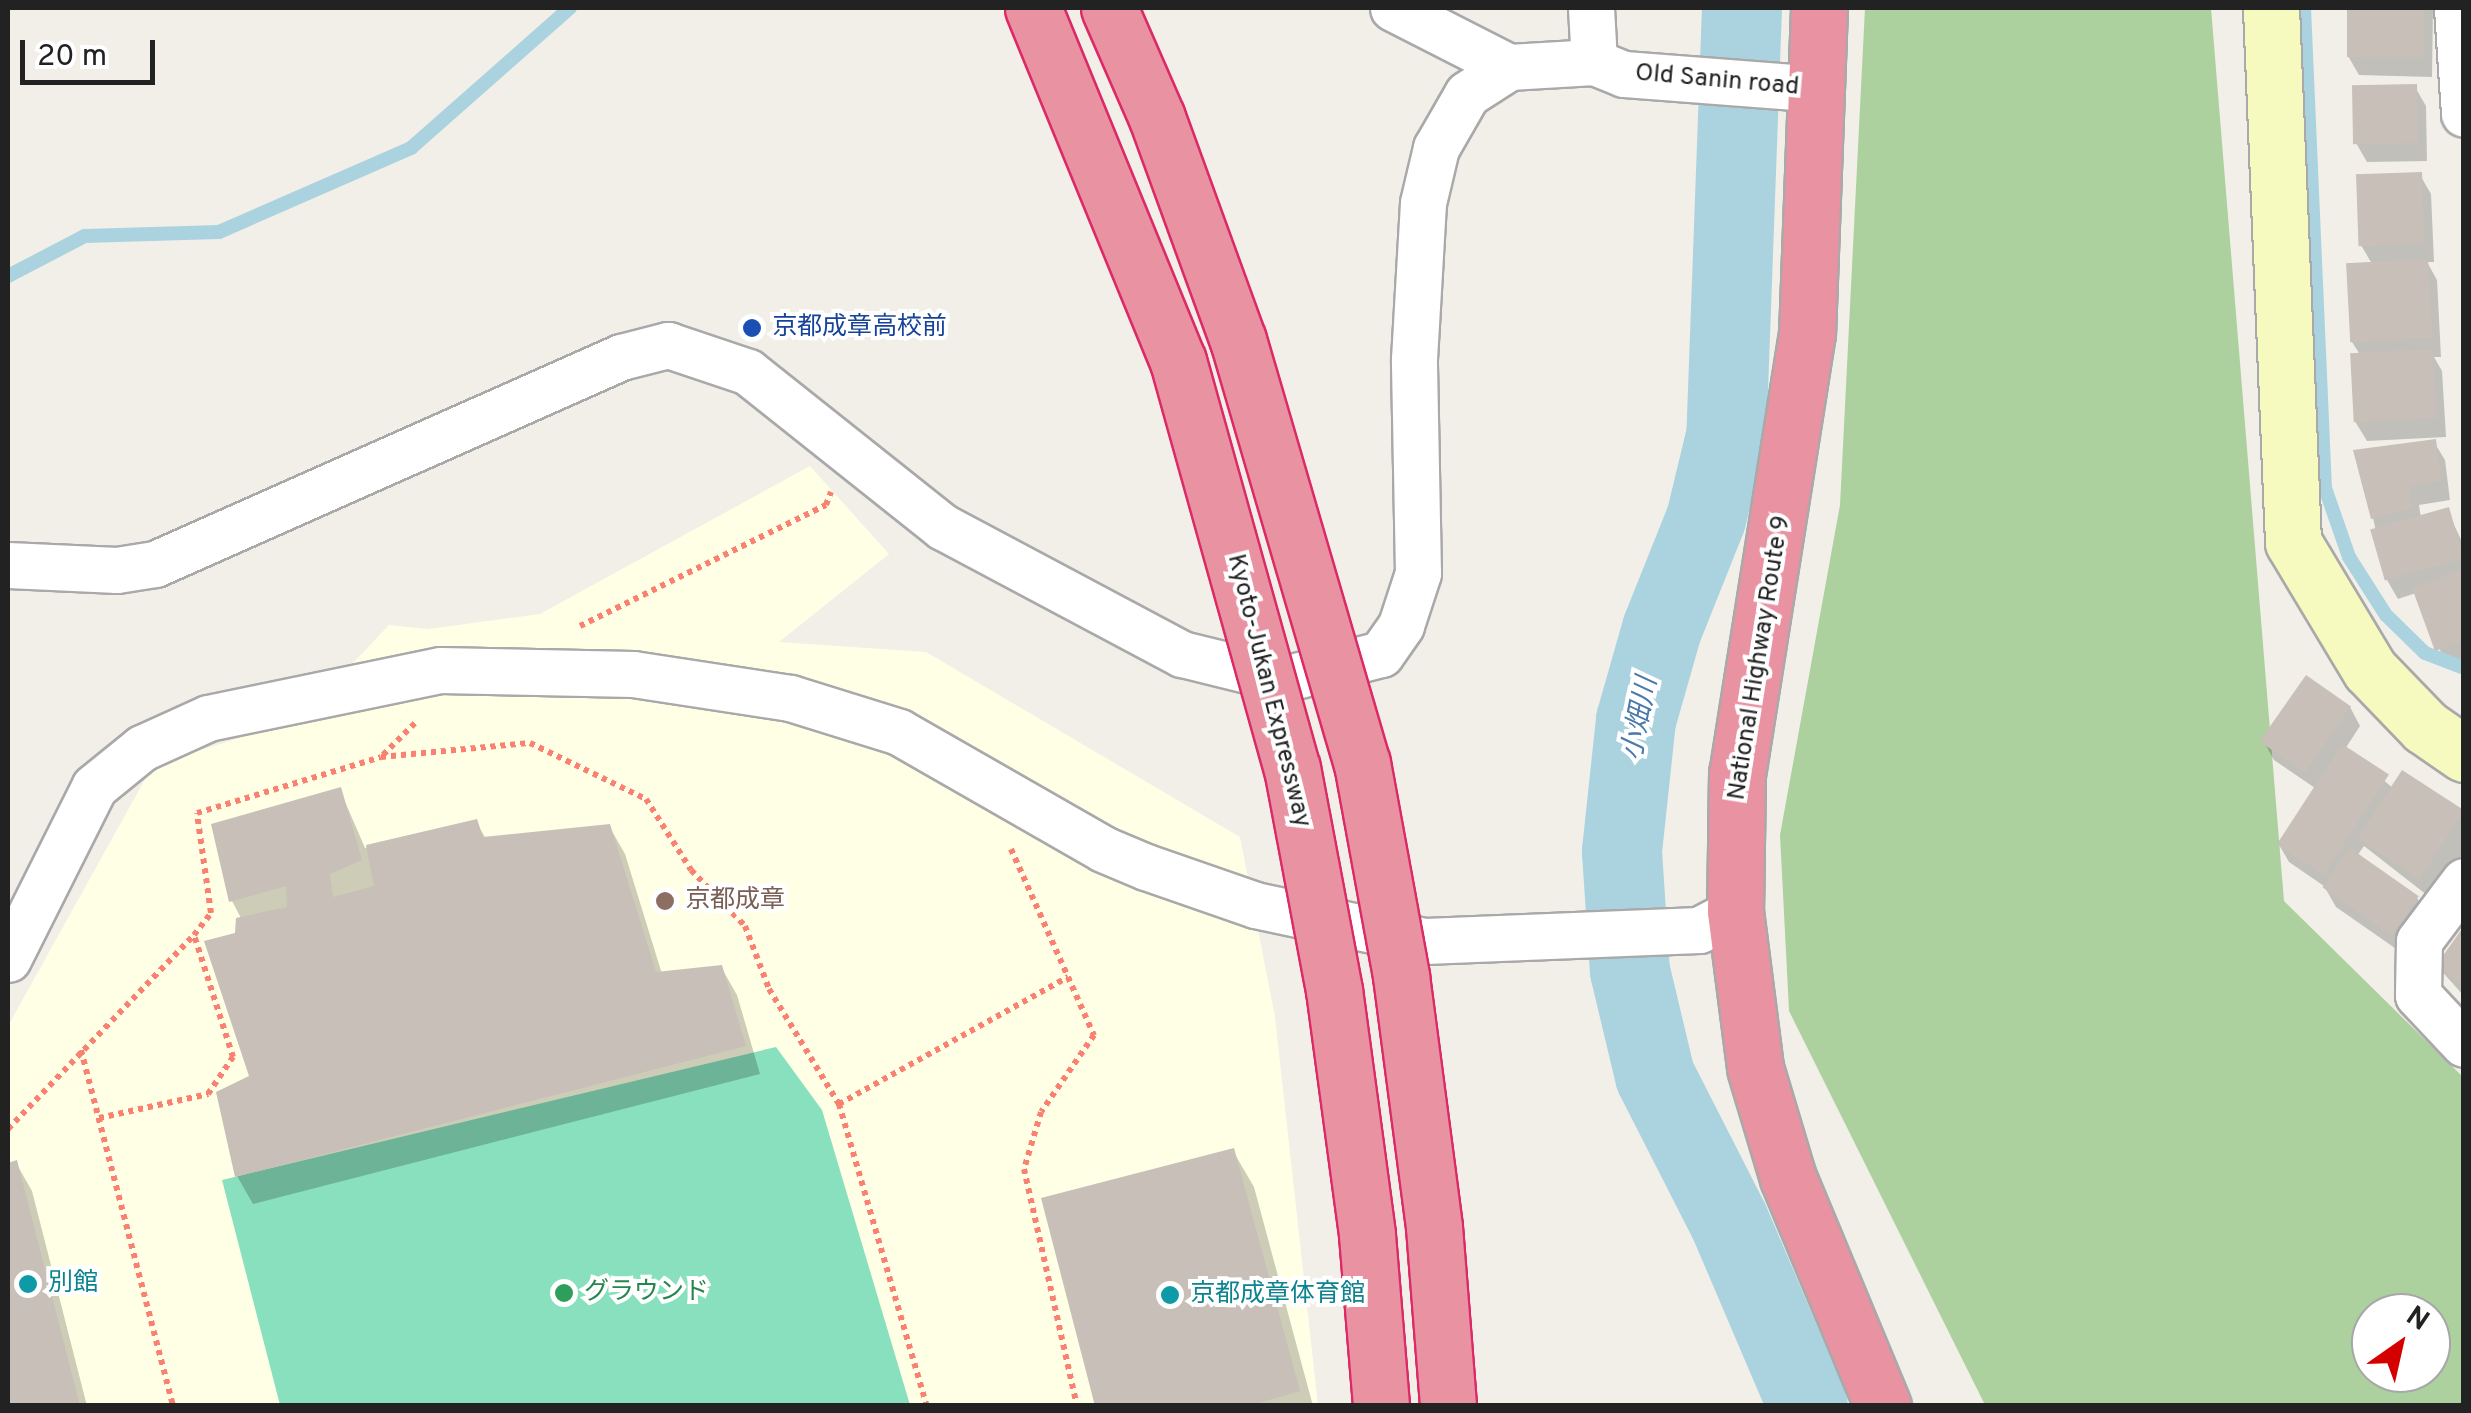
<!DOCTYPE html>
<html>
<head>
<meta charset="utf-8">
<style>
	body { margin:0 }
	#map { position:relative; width:2471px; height:1413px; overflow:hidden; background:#f2efe9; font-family:Overpass,"Noto Sans JP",sans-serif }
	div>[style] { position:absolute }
	.education>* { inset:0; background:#ffffe5 }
	.forest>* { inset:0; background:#add19e }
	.pitch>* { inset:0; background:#88e0be }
	.shadow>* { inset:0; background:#0003 }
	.stream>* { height:14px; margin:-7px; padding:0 7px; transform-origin:7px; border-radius:7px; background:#aad3df }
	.river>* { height:80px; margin:-40px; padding:0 40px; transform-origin:40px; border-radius:40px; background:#aad3df }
	.building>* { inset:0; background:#c7bfb8; transform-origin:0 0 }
	.path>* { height:6px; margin-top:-3px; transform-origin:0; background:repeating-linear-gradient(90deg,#fa8072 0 5px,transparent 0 10px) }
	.roads { filter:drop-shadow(2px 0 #a9a9a9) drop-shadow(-2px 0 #a9a9a9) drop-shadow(0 2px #a9a9a9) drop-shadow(0 -2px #a9a9a9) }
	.street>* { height:45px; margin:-22.5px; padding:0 22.5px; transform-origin:22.5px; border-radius:22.5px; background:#fff }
	.secondary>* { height:55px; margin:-27.5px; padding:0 27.5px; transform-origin:27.5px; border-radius:27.5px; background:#f7fabf }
	.highway>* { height:55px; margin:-27.5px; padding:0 27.5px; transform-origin:27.5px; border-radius:27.5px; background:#e892a2 }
	.bridges { filter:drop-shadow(2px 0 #dc2a67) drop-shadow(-2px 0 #dc2a67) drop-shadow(0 2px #dc2a67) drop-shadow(0 -2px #dc2a67) }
	.highway-bridge>* { height:55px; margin:-27.5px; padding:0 27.5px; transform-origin:27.5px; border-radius:27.5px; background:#e892a2 }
	.dots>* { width:28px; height:28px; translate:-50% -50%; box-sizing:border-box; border:5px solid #fff; border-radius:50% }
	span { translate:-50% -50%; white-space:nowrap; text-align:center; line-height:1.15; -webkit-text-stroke:8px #fff; paint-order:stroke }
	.street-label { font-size:25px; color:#222 }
	.transit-label { font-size:25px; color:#164399 }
	.left { translate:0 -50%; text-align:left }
	.education-label { font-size:25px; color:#785e54 }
	.culture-label { font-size:25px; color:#0d838f }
	.leisure-label { font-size:25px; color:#27864d }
	.water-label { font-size:28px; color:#4a7aab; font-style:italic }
	.frame { position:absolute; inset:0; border:10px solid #222; pointer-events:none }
	.north { position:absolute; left:2351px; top:1293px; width:100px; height:100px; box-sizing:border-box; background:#fff; border:2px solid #a7a7a7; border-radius:50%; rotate:34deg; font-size:28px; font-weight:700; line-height:40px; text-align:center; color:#222 }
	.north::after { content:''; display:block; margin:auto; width:35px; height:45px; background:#d40000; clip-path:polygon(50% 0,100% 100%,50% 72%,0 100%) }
	.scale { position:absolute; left:20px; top:40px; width:135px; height:45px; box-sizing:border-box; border:5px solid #222; border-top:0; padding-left:12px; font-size:30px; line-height:35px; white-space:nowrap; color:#222; -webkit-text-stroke:8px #fff; paint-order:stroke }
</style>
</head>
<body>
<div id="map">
	<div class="education">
		<div style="clip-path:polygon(810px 466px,889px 554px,779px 642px,926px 652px,1240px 837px,1275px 1017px,1318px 1405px,8px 1406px,8px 1026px,153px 765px,300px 719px,389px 625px,428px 629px,540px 614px)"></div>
	</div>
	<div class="forest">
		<div style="clip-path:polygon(evenodd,1865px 8px,2211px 8px,2284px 901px,2463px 1077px,2463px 1405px,1985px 1405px,1789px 1011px,1780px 835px,1840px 505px,1865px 8px,2371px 1313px,2431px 1313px,2431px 1373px,2371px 1373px,2371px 1313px)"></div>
	</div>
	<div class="pitch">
		<div style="clip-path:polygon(776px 1047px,822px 1110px,910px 1405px,280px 1405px,222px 1180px)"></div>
	</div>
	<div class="shadow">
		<div style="clip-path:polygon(2350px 8px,2433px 8px,2432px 77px,2359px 75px,2348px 56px)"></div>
		<div style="clip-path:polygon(2415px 87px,2426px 106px,2427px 161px,2367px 162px,2356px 143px)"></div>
		<div style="clip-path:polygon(2420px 175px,2431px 194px,2434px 262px,2427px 262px,2437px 280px,2441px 357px,2434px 357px,2442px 371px,2446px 437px,2367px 441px,2356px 423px,2361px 356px,2352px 342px,2372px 264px,2361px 245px)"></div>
		<div style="clip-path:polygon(2434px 442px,2445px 460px,2450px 500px,2419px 505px,2421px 518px,2447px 510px,2464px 546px,2464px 663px,2448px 669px,2416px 593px,2398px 599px,2387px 580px,2373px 518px)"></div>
		<div style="clip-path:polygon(2350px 707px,2360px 726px,2345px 749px,2393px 788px,2403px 773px,2464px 814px,2464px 852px,2432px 899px,2364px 846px,2357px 856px,2417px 898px,2427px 916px,2402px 953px,2336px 907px,2324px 886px,2289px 862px,2278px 843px,2315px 788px,2274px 760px,2264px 742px)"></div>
		<div style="clip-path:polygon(340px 790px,365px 848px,476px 822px,486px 839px,609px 826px,625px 854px,662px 974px,721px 967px,737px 995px,760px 1074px,253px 1204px,237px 1176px,252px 1077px,238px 935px,242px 920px,232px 901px)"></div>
		<div style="clip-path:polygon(2464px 930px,2464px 996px,2438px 967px)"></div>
		<div style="clip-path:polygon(1233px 1151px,1254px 1187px,1313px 1406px,1097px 1406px)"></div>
		<div style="clip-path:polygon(16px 1163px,32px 1191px,87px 1406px,8px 1406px,8px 1165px)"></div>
	</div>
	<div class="stream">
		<div style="left:2304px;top:8px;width:480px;rotate:87.5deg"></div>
		<div style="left:2325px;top:488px;width:73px;rotate:70.8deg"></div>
		<div style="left:2349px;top:557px;width:69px;rotate:57.5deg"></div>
		<div style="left:2386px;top:615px;width:54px;rotate:44.3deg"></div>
		<div style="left:2425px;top:653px;width:42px;rotate:21deg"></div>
		<div style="left:8px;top:276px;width:87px;rotate:-27.5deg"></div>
		<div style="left:85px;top:236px;width:134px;rotate:-1.7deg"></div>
		<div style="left:219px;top:232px;width:210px;rotate:-23.6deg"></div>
		<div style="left:411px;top:148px;width:212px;rotate:-41.4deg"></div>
	</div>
	<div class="river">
		<div style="left:1742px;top:8px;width:428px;rotate:92.1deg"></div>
		<div style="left:1726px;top:436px;width:85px;rotate:103.5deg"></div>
		<div style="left:1706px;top:519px;width:118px;rotate:111.8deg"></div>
		<div style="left:1662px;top:629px;width:95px;rotate:105.9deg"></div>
		<div style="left:1636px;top:720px;width:133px;rotate:96.1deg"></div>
		<div style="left:1622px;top:852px;width:119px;rotate:86.2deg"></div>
		<div style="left:1630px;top:971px;width:108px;rotate:76.6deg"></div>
		<div style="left:1655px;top:1076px;width:163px;rotate:63deg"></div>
		<div style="left:1729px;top:1221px;width:201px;rotate:66.9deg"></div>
	</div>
	<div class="building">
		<div style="left:2347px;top:8px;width:77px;height:49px"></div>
		<div style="left:2417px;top:84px;width:59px;height:65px;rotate:89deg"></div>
		<div style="left:2422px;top:172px;width:72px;height:66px;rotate:88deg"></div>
		<div style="left:2428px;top:259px;width:79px;height:82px;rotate:87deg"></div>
		<div style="left:2433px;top:349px;width:69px;height:83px;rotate:87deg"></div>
		<div style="clip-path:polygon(2436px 439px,2441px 481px,2410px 486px,2412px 508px,2371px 519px,2353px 450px)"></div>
		<div style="left:2449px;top:507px;width:53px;height:82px;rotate:74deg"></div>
		<div style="clip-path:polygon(2464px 569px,2464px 641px,2435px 651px,2412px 588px)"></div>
		<div style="left:2306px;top:675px;width:55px;height:81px;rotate:35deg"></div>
		<div style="left:2342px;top:744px;width:56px;height:120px;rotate:33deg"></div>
		<div style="left:2402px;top:770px;width:74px;height:82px;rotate:33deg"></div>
		<div style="clip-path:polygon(341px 787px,362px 860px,330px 874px,333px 897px,374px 886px,366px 845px,477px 819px,483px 837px,610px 824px,656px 972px,722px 965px,746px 1046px,235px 1177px,216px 1092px,249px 1076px,204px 941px,235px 933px,236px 918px,287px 907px,286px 886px,229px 902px,211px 824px)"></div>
		<div style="left:2350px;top:848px;width:84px;height:48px;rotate:35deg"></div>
		<div style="clip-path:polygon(2464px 926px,2464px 986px,2435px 967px)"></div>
		<div style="clip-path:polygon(1234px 1148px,1300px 1391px,1248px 1406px,1095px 1406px,1041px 1198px)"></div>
		<div style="clip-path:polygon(17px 1160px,80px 1406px,8px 1406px,8px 1163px)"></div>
	</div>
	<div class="path">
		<div style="left:580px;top:626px;width:274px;rotate:-26.2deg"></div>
		<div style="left:826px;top:505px;width:14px;rotate:-69deg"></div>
		<div style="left:415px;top:723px;width:48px;rotate:135deg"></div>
		<div style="left:381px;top:757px;width:150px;rotate:-5.4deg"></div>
		<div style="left:530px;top:743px;width:129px;rotate:25.8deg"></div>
		<div style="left:646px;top:799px;width:84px;rotate:57.6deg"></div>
		<div style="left:691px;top:870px;width:78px;rotate:46deg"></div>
		<div style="left:745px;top:926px;width:67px;rotate:69.1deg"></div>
		<div style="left:769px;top:989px;width:135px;rotate:58.7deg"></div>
		<div style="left:839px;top:1104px;width:315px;rotate:73.8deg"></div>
		<div style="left:1011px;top:849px;width:204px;rotate:66deg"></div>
		<div style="left:1094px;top:1035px;width:93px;rotate:124.5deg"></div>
		<div style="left:1041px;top:1112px;width:59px;rotate:106.6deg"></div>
		<div style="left:1024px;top:1169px;width:243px;rotate:77.4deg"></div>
		<div style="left:81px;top:1050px;width:368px;rotate:75.5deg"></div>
		<div style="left:839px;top:1104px;width:262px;rotate:-29deg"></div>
		<div style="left:99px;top:1118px;width:112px;rotate:-12.4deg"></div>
		<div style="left:208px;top:1094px;width:45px;rotate:-56deg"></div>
		<div style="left:233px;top:1057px;width:128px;rotate:-107.7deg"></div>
		<div style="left:194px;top:935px;width:28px;rotate:-52deg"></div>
		<div style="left:211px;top:913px;width:101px;rotate:-98deg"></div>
		<div style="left:197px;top:813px;width:192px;rotate:-16.9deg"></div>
		<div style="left:8px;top:1129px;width:269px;rotate:-46.2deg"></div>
	</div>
	<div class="roads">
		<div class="street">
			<div style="left:1393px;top:8px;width:130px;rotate:27deg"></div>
			<div style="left:1509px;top:67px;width:85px;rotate:-3.4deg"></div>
			<div style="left:1594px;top:62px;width:32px;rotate:22deg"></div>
			<div style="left:1624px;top:74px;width:195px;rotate:4.4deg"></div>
			<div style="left:1591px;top:8px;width:54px;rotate:86.8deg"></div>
			<div style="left:2457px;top:8px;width:106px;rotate:86.2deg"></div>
			<div style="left:8px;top:565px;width:109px;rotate:2.6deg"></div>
			<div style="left:117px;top:570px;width:38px;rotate:-9deg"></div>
			<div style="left:155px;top:564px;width:510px;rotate:-23.95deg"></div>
			<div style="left:621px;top:357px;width:49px;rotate:-14.3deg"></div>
			<div style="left:668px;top:345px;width:84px;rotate:18.6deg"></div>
			<div style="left:748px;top:372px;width:249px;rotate:38.5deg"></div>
			<div style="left:943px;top:527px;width:271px;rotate:28deg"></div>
			<div style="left:1182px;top:654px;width:105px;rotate:13.8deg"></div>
			<div style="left:1284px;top:679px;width:100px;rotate:-14.5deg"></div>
			<div style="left:1381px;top:654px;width:35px;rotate:-55deg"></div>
			<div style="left:1401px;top:625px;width:55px;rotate:-71.9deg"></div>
			<div style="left:1418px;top:573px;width:214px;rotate:-91.1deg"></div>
			<div style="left:1414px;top:359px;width:156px;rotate:-86.7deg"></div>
			<div style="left:1423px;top:203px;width:57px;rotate:-76.7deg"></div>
			<div style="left:1436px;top:148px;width:62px;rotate:-60.1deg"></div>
			<div style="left:1467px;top:94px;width:50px;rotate:-32.7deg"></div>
			<div style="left:2464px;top:881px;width:75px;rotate:126.9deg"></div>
			<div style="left:2419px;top:941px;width:54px;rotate:91.1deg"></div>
			<div style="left:2418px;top:995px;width:67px;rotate:46.8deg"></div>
			<div style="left:8px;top:959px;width:192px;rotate:-63.4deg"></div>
			<div style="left:94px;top:787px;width:62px;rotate:-39.1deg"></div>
			<div style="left:142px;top:748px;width:72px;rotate:-24.4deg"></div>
			<div style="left:208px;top:718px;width:237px;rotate:-11.7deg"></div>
			<div style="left:440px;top:670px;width:193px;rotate:1.2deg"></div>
			<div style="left:633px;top:674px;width:159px;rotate:8.7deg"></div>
			<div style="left:790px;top:698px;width:114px;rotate:17.3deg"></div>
			<div style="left:899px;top:732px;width:235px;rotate:29.8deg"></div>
			<div style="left:1103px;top:849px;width:47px;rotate:22.7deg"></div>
			<div style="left:1146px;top:867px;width:115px;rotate:19.2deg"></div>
			<div style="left:1255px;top:905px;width:174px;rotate:12deg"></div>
			<div style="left:1425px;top:941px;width:274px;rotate:-2.3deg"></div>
			<div style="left:1699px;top:930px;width:41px;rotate:-27.8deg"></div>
		</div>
		<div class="secondary">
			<div style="left:2271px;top:8px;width:534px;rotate:87.64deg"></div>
			<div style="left:2293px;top:542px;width:149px;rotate:59deg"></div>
			<div style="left:2370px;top:670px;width:79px;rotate:46deg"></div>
			<div style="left:2425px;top:727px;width:47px;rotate:34.7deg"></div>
		</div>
		<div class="highway">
			<div style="left:1819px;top:8px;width:325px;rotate:92.1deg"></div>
			<div style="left:1807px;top:333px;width:446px;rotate:99deg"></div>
			<div style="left:1737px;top:773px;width:138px;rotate:90.8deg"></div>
			<div style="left:1735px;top:911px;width:158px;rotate:82.7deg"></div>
			<div style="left:1755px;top:1068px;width:115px;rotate:73.3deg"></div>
			<div style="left:1788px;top:1178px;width:247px;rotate:67.4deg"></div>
		</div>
	</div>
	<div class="bridges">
		<div class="highway-bridge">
			<div style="left:1033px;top:8px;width:382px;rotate:67.7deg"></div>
			<div style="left:1178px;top:361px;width:423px;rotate:74.4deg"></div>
			<div style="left:1292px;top:768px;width:226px;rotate:79.3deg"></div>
			<div style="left:1334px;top:990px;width:247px;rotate:82.3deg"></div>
			<div style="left:1367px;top:1235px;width:172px;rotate:85.3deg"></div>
			<div style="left:1109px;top:8px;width:120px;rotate:66.4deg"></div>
			<div style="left:1157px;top:118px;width:236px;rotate:70deg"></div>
			<div style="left:1238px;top:340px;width:441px;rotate:73.7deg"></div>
			<div style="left:1362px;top:763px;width:217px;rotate:79.6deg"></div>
			<div style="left:1401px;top:976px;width:253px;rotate:82.5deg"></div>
			<div style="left:1434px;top:1227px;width:180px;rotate:85.5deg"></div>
		</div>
	</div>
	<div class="dots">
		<div style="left:752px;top:328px;background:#1a4fb4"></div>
		<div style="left:665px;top:901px;background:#8d6e63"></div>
		<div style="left:28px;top:1284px;background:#0f9aa8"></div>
		<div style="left:564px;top:1293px;background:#2e9e5b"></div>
		<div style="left:1170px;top:1295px;background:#0f9aa8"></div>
	</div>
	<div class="street-label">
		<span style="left:1717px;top:81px;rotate:5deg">Old Sanin road</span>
		<span style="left:1760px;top:658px;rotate:-81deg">National Highway Route 9</span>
		<span style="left:1268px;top:691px;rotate:76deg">Kyoto-Jukan Expressway</span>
	</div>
	<div class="transit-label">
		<span class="left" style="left:772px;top:328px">京都成章高校前</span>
	</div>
	<div class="education-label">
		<span class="left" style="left:685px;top:901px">京都成章</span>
	</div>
	<div class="culture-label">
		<span class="left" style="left:48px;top:1284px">別館</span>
		<span class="left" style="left:1190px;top:1295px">京都成章体育館</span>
	</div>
	<div class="leisure-label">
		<span class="left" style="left:584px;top:1293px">グラウンド</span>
	</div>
	<div class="water-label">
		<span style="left:1641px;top:719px;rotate:-79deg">小畑川</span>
	</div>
	<div class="frame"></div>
	<div class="north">N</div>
	<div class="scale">20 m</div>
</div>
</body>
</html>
